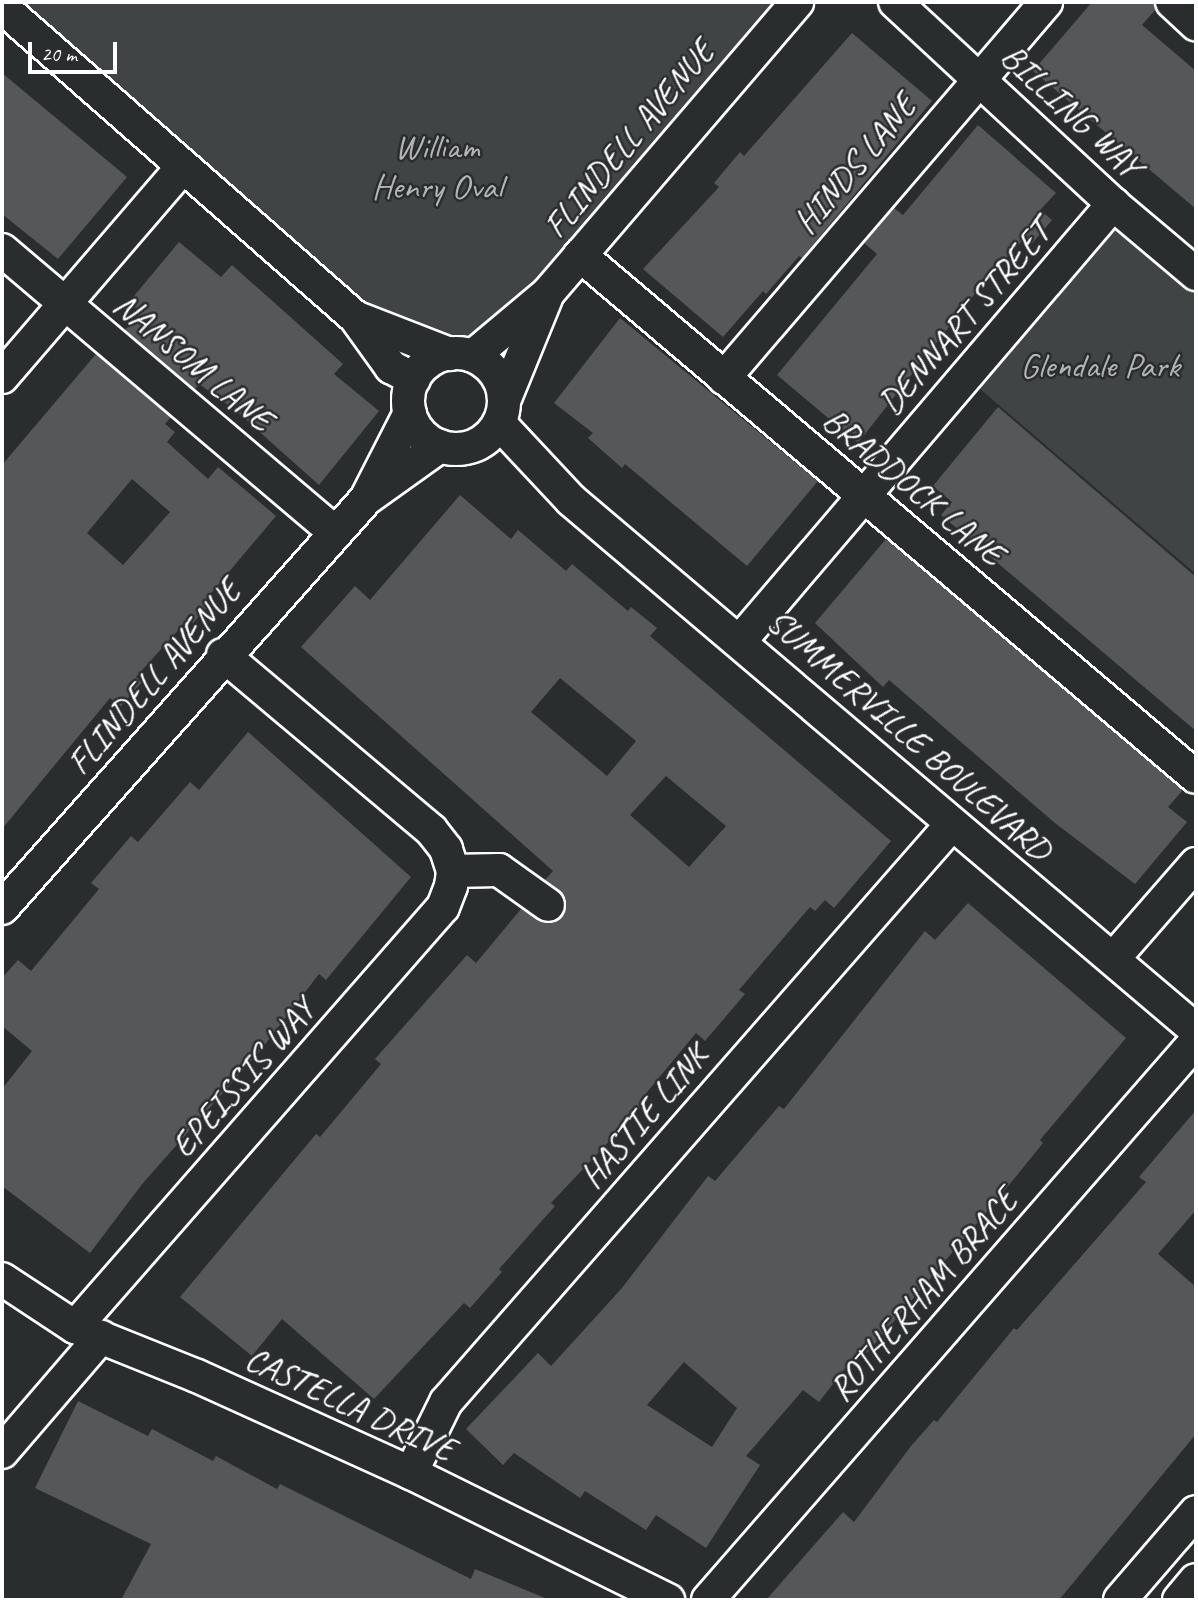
<!DOCTYPE html>
<html>
<head>
<meta charset="utf-8">
<style>
	body { margin:0 }
	#map { position:relative; width:1198px; height:1602px; overflow:hidden; background:#2a2d2e; font-family:Caveat,sans-serif }
	div>[style] { position:absolute }
	.green>* { inset:0; background:#414445 }
	.building>* { inset:0; background:#555758 }
	.roads { filter:drop-shadow(2px 0 #fff) drop-shadow(-2px 0 #fff) drop-shadow(0 2px #fff) drop-shadow(0 -2px #fff) }
	.minor>* { height:32px; margin:-16px; padding:0 16px; transform-origin:16px; border-radius:16px; background:#2a2d2e }
	.minor>.ring { margin:-16px; padding:0; box-sizing:content-box; background:none; border:32px solid #2a2d2e; border-radius:50% }
	span { translate:-50% -50%; white-space:nowrap; text-align:center; line-height:1.15; -webkit-text-stroke:5px #2a2d2e; paint-order:stroke }
	.street-label { font-size:35px; color:#fff }
	.park-label { font-size:35px; color:#b3b4b5 }
	.frame { position:absolute; inset:0; border:4px solid #fff; pointer-events:none }
	.scale { position:absolute; left:28px; top:42px; width:89px; height:32px; box-sizing:border-box; border:4px solid #fff; border-top:0; padding-left:9px; font-size:21px; line-height:24px; white-space:nowrap; color:#fff; -webkit-text-stroke:5px #2a2d2e; paint-order:stroke }
</style>
</head>
<body>
<div id="map">
	<div class="green">
		<div style="clip-path:polygon(2px 2px,797px 2px,473px 356px,355px 317px)"></div>
		<div style="clip-path:polygon(1113px 204px,1196px 274px,1196px 574px,966px 377px)"></div>
	</div>
	<div class="building">
		<div style="clip-path:polygon(1092px 2px,1154px 2px,1156px 9px,1142px 25px,1196px 71px,1196px 209px,1033px 71px)"></div>
		<div style="clip-path:polygon(852px 33px,932px 101px,802px 258px,799px 256px,766px 294px,763px 291px,723px 337px,643px 269px,719px 187px,714px 183px,740px 152px,744px 156px)"></div>
		<div style="clip-path:polygon(2px 73px,127px 177px,58px 259px,2px 214px)"></div>
		<div style="clip-path:polygon(978px 125px,1056px 193px,1040px 210px,1052px 220px,1029px 247px,1022px 241px,985px 281px,858px 443px,777px 375px,877px 254px,864px 243px,894px 208px,903px 215px)"></div>
		<div style="clip-path:polygon(179px 242px,221px 277px,232px 265px,343px 364px,334px 374px,379px 411px,319px 485px,235px 410px,199px 384px,195px 389px,125px 330px,140px 312px,129px 302px)"></div>
		<div style="clip-path:polygon(620px 318px,818px 481px,747px 566px,625px 464px,622px 468px,588px 438px,593px 433px,554px 403px)"></div>
		<div style="clip-path:polygon(evenodd,96px 354px,171px 417px,165px 424px,175px 432px,167px 442px,208px 479px,218px 467px,276px 516px,207px 598px,212px 602px,193px 623px,188px 619px,136px 677px,142px 682px,120px 707px,110px 698px,2px 829px,2px 465px,96px 354px,132px 479px,170px 512px,123px 565px,87px 533px,132px 479px)"></div>
		<div style="clip-path:polygon(998px 407px,1196px 577px,1196px 731px,941px 515px,952px 502px,933px 486px)"></div>
		<div style="clip-path:polygon(evenodd,460px 495px,511px 539px,518px 530px,566px 571px,572px 564px,628px 611px,631px 607px,657px 628px,650px 636px,891px 841px,834px 908px,825px 900px,815px 911px,810px 907px,739px 990px,745px 994px,705px 1041px,696px 1033px,643px 1097px,647px 1101px,551px 1203px,555px 1206px,499px 1269px,502px 1272px,470px 1308px,464px 1303px,374px 1399px,282px 1319px,252px 1356px,180px 1297px,316px 1134px,320px 1137px,381px 1064px,375px 1059px,467px 955px,476px 963px,521px 909px,547px 923px,562px 916px,566px 907px,564px 897px,545px 880px,553px 871px,301px 647px,355px 586px,370px 600px,460px 495px,560px 678px,636px 741px,607px 776px,531px 712px,560px 678px,460px 495px,666px 776px,726px 826px,689px 867px,630px 815px,666px 776px)"></div>
		<div style="clip-path:polygon(886px 539px,1183px 790px,1168px 807px,1187px 822px,1135px 884px,1055px 823px,889px 680px,883px 687px,815px 623px)"></div>
		<div style="clip-path:polygon(248px 732px,411px 877px,326px 980px,319px 974px,260px 1051px,143px 1183px,90px 1253px,2px 1186px,2px 1089px,32px 1051px,2px 1026px,2px 978px,18px 960px,31px 971px,99px 889px,91px 883px,131px 836px,138px 842px,190px 782px,199px 790px)"></div>
		<div style="clip-path:polygon(evenodd,968px 903px,1126px 1038px,1040px 1140px,1043px 1143px,1001px 1195px,867px 1353px,861px 1348px,819px 1402px,803px 1390px,746px 1456px,760px 1465px,706px 1548px,656px 1515px,646px 1530px,585px 1491px,580px 1498px,514px 1453px,503px 1465px,466px 1429px,538px 1353px,551px 1366px,622px 1288px,708px 1176px,715px 1181px,779px 1106px,784px 1109px,925px 931px,935px 940px,968px 903px,684px 1362px,737px 1408px,712px 1447px,647px 1405px,684px 1362px)"></div>
		<div style="clip-path:polygon(1196px 1110px,1196px 1210px,1158px 1254px,1196px 1287px,1196px 1434px,1059px 1600px,766px 1600px,843px 1512px,854px 1522px,911px 1446px,934px 1420px,937px 1422px,1014px 1328px,1017px 1330px,1146px 1182px,1139px 1177px)"></div>
		<div style="clip-path:polygon(78px 1401px,148px 1436px,152px 1429px,213px 1461px,216px 1456px,277px 1489px,280px 1484px,471px 1579px,475px 1569px,550px 1600px,121px 1600px,151px 1544px,35px 1488px)"></div>
	</div>
	<div class="roads">
		<div class="minor">
			<div style="left:895px;top:2px;width:297px;rotate:42.8deg"></div>
			<div style="left:1113px;top:204px;width:109px;rotate:40.1deg"></div>
			<div style="left:1172px;top:2px;width:33px;rotate:43deg"></div>
			<div style="left:2px;top:7px;width:470px;rotate:41.3deg"></div>
			<div style="left:355px;top:317px;width:62px;rotate:54.2deg"></div>
			<div style="left:391px;top:367px;width:26px;rotate:28deg"></div>
			<div style="left:2px;top:250px;width:436px;rotate:40.3deg"></div>
			<div style="left:580px;top:255px;width:807px;rotate:40.28deg"></div>
			<div style="left:357px;top:318px;width:100px;rotate:21.2deg"></div>
			<div class="ring" style="left:408px;top:353px;width:64px;height:64px"></div>
			<div style="left:473px;top:356px;width:98px;rotate:-40deg"></div>
			<div style="left:548px;top:293px;width:383px;rotate:-49.4deg"></div>
			<div style="left:2px;top:377px;width:276px;rotate:-49.3deg"></div>
			<div style="left:724px;top:378px;width:495px;rotate:-49.4deg"></div>
			<div style="left:504px;top:401px;width:111px;rotate:-67.8deg"></div>
			<div style="left:499px;top:423px;width:105px;rotate:46.9deg"></div>
			<div style="left:571px;top:500px;width:819px;rotate:40.3deg"></div>
			<div style="left:368px;top:495px;width:92px;rotate:-62.9deg"></div>
			<div style="left:740px;top:641px;width:575px;rotate:-49.52deg"></div>
			<div style="left:453px;top:871px;width:46px;rotate:-1.2deg"></div>
			<div style="left:499px;top:870px;width:60px;rotate:35.5deg"></div>
			<div style="left:2px;top:908px;width:548px;rotate:-48.33deg"></div>
			<div style="left:366px;top:499px;width:91px;rotate:-35.6deg"></div>
			<div style="left:1113px;top:959px;width:126px;rotate:-48.9deg"></div>
			<div style="left:2px;top:1279px;width:87px;rotate:33.3deg"></div>
			<div style="left:75px;top:1327px;width:131px;rotate:21.9deg"></div>
			<div style="left:197px;top:1376px;width:235px;rotate:24.4deg"></div>
			<div style="left:411px;top:1473px;width:287px;rotate:26.3deg"></div>
			<div style="left:75px;top:1327px;width:558px;rotate:-48.78deg"></div>
			<div style="left:443px;top:907px;width:22px;rotate:-69deg"></div>
			<div style="left:451px;top:886px;width:15px;rotate:-82deg"></div>
			<div style="left:453px;top:871px;width:23px;rotate:-108deg"></div>
			<div style="left:446px;top:849px;width:24px;rotate:-128deg"></div>
			<div style="left:431px;top:830px;width:272px;rotate:-139.9deg"></div>
			<div style="left:2px;top:1452px;width:152px;rotate:-49.3deg"></div>
			<div style="left:411px;top:1473px;width:79px;rotate:-63.8deg"></div>
			<div style="left:446px;top:1402px;width:768px;rotate:-48.8deg"></div>
			<div style="left:708px;top:1600px;width:742px;rotate:-48.88deg"></div>
			<div style="left:1120px;top:1600px;width:116px;rotate:-49.2deg"></div>
			<div style="left:1179px;top:1600px;width:26px;rotate:-50deg"></div>
		</div>
	</div>
	<div class="street-label">
		<span style="left:1071px;top:111px;rotate:43deg">BILLING WAY</span>
		<span style="left:629px;top:139px;rotate:-50deg">FLINDELL AVENUE</span>
		<span style="left:855px;top:164px;rotate:-50deg">HINDS LANE</span>
		<span style="left:965px;top:318px;rotate:-49deg">DENNART STREET</span>
		<span style="left:193px;top:362px;rotate:40deg">NANSOM LANE</span>
		<span style="left:913px;top:487px;rotate:40deg">BRADDOCK LANE</span>
		<span style="left:154px;top:677px;rotate:-49deg">FLINDELL AVENUE</span>
		<span style="left:909px;top:735px;rotate:41deg">SUMMERVILLE BOULEVARD</span>
		<span style="left:243px;top:1078px;rotate:-49deg">EPEISSIS WAY</span>
		<span style="left:644px;top:1117px;rotate:-49deg">HASTIE LINK</span>
		<span style="left:923px;top:1295px;rotate:-49deg">ROTHERHAM BRACE</span>
		<span style="left:350px;top:1404px;rotate:25deg">CASTELLA DRIVE</span>
	</div>
	<div class="park-label">
		<span style="left:437px;top:167px">William<br>Henry Oval</span>
		<span style="left:1100px;top:366px">Glendale Park</span>
	</div>
	<div class="frame"></div>
	<div class="scale">20 m</div>
</div>
</body>
</html>
